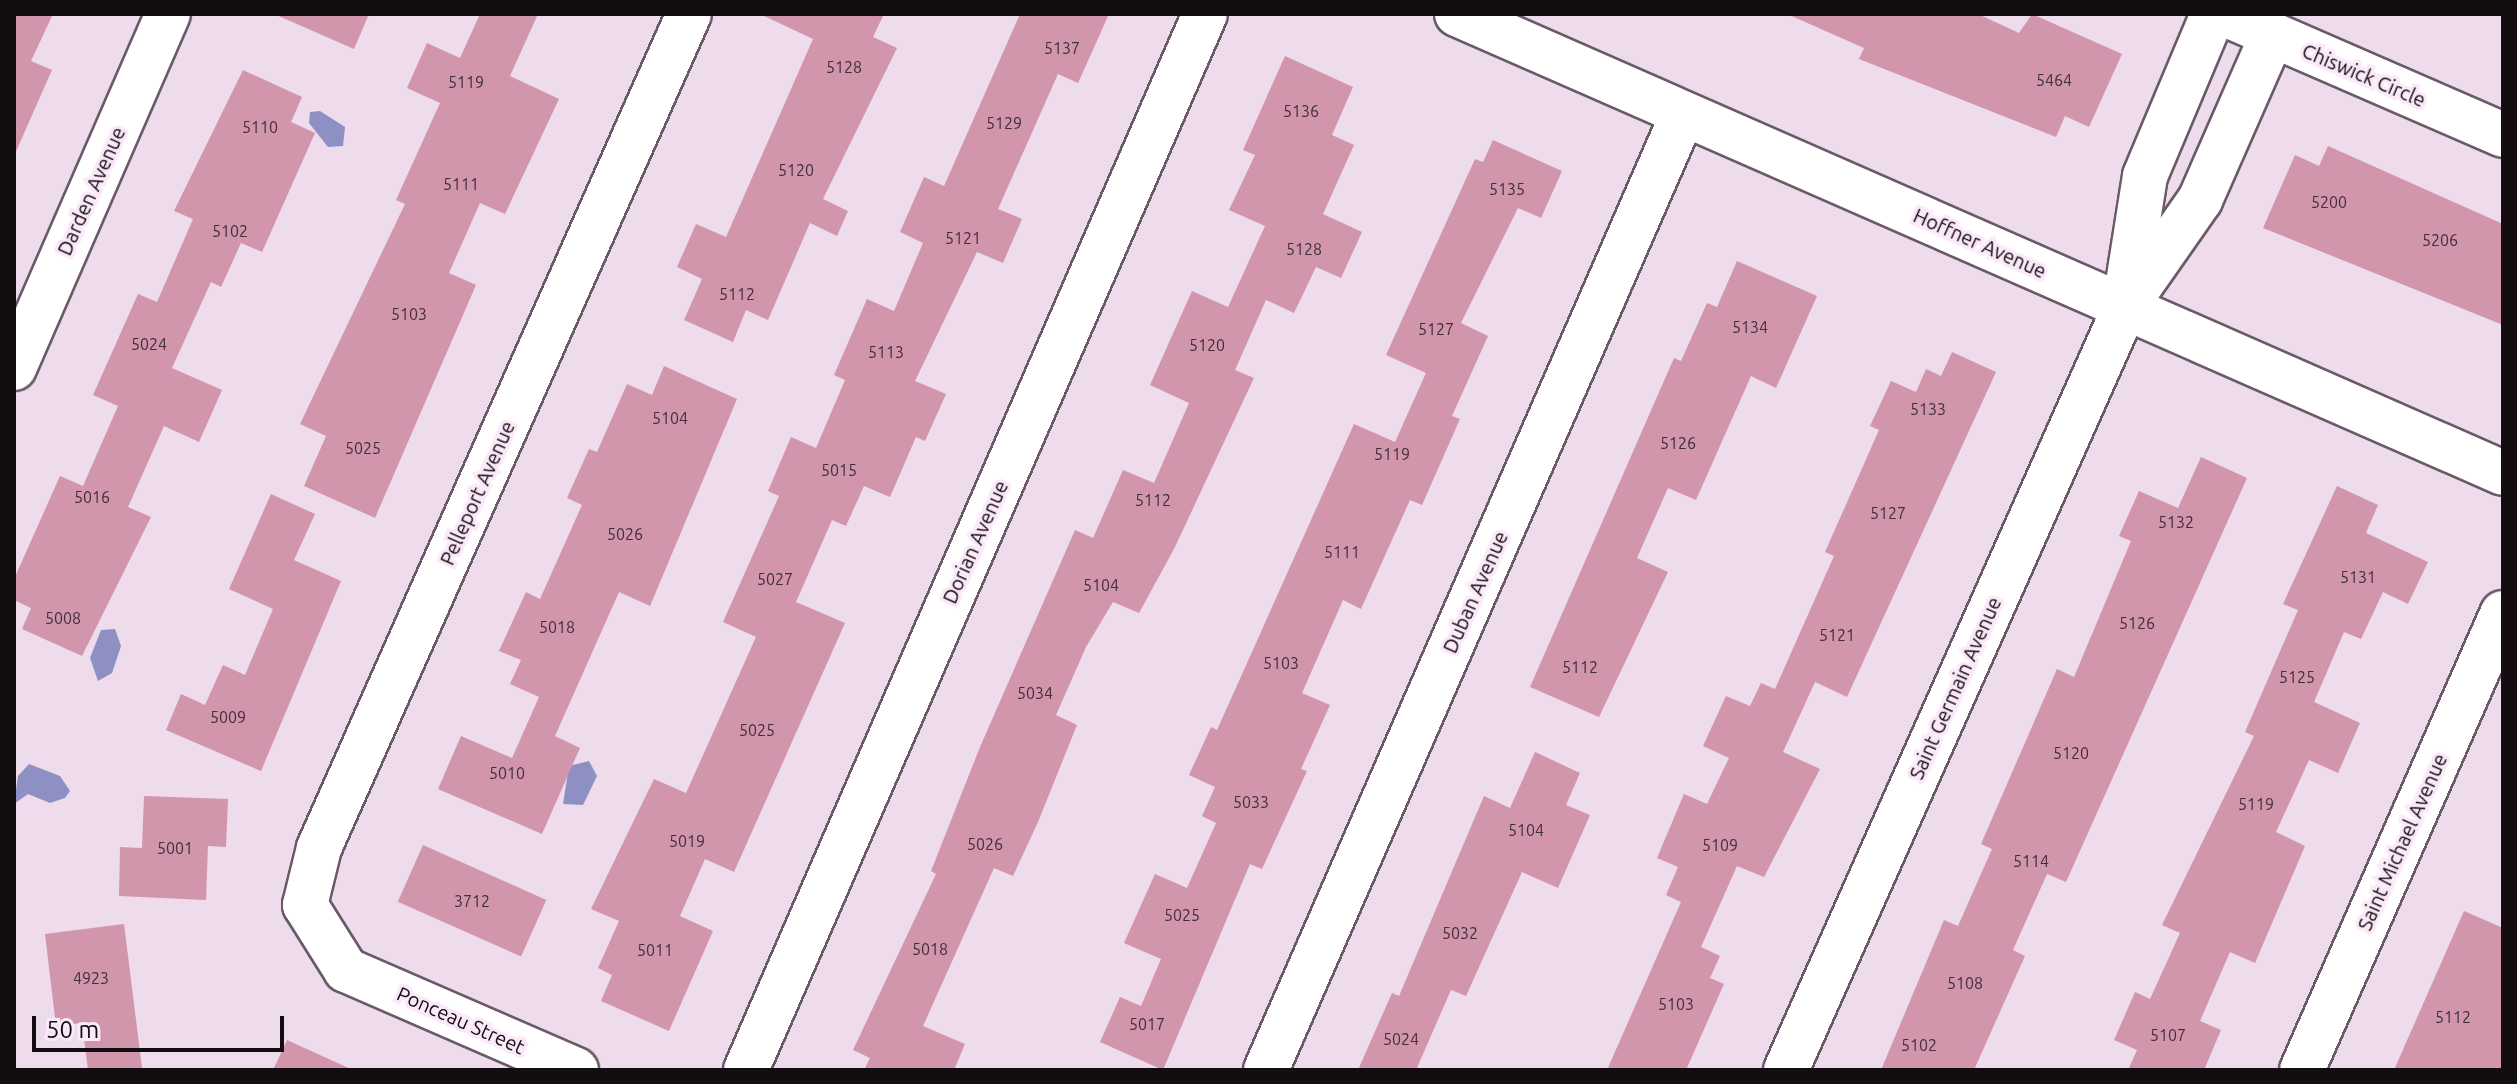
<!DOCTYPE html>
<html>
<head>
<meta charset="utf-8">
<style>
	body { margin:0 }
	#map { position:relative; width:2517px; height:1084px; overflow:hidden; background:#eedbeb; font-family:Ubuntu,sans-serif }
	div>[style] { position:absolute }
	.water>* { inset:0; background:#8e90c4 }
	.building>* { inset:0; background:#d195ac; transform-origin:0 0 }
	.roads { filter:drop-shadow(2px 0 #6a5a68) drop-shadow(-2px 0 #6a5a68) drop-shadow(0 2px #6a5a68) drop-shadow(0 -2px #6a5a68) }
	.minor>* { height:44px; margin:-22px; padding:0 22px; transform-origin:22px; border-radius:22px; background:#fff }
	.major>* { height:44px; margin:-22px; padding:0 22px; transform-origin:22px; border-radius:22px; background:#fff }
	span { translate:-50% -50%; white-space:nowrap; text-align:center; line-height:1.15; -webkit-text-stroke:7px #fbe8f8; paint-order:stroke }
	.number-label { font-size:16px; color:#422f38 }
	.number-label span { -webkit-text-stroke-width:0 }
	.street-label { font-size:20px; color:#130d12 }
	.frame { position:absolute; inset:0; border:16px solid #130d12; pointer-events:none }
	.scale { position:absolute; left:32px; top:1016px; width:252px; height:36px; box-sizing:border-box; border:4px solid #130d12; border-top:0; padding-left:10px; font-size:24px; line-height:28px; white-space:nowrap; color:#130d12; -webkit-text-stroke:6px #fbe8f8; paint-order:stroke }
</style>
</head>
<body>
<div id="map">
	<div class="water">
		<div style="clip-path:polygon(320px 111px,345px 127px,343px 146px,328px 147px,309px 123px,310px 112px)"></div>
		<div style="clip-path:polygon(115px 629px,121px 646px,112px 673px,98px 681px,90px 658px,101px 630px)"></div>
		<div style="clip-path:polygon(589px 761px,597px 776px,583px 805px,563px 804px,569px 766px)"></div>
		<div style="clip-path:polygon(29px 764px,60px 776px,70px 791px,65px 798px,50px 803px,28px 794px,14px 804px,18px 776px)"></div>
	</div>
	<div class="building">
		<div style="clip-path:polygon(14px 14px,53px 14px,31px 61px,52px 70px,14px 156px)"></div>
		<div style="clip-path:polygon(274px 14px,369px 14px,354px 49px)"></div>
		<div style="clip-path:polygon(480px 14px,538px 14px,510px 76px,559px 99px,505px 214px,480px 203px,449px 273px,476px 285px,375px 518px,304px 486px,326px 436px,300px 424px,405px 204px,396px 200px,440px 103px,407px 88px,427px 43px,460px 58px)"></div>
		<div style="clip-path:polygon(760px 14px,884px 14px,873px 37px,897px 48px,823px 199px,848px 211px,837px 236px,810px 223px,768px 320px,746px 310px,733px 342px,684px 320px,702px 279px,677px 267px,696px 224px,726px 237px,813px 39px)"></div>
		<div style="clip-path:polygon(1020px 14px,1109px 14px,1078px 83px,1058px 74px,998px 209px,1022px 219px,1003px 263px,977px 252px,915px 381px,946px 394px,925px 441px,916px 437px,890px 497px,864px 486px,846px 526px,832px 520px,796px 602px,845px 623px,734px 872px,705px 859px,680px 916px,713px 931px,669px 1031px,601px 1001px,612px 975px,598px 968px,619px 921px,591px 909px,654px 779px,686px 793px,756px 637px,723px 622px,779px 496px,768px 491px,791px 437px,816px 448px,845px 380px,834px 375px,867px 299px,894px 311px,923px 243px,900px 232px,924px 177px,944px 186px)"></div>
		<div style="clip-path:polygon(1787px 14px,1978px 14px,2019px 33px,2032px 14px,2122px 54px,2089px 127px,2065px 116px,2056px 137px,1859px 59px,1864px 48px)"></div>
		<div style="clip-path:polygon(1285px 56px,1353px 87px,1332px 135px,1354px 145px,1323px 214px,1362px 232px,1341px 278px,1316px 267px,1294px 313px,1266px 300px,1235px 370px,1254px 378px,1174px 549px,1139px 613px,1113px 602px,1086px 647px,1056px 715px,1077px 725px,1038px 822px,1013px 876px,994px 868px,923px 1026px,965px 1044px,954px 1070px,864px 1070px,870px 1058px,853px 1050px,936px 874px,931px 871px,980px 747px,1075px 530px,1093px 538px,1123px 470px,1154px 483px,1189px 403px,1150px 385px,1192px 291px,1228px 307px,1265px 226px,1229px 210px,1255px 155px,1243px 150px)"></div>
		<div style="clip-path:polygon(243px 70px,302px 97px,291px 122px,315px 133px,262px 252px,241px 243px,221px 287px,211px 282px,172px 368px,222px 390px,199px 442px,164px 426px,128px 507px,151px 517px,82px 656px,22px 629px,31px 608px,14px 600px,14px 579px,60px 476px,83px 486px,118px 406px,93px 395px,138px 294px,157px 302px,193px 219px,174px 211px)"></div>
		<div style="clip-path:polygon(1493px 140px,1562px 171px,1541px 218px,1518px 208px,1461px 323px,1488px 336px,1452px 416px,1460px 419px,1422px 505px,1410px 500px,1361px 609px,1343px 600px,1302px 693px,1330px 705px,1301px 769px,1307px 771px,1262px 869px,1250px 864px,1163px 1070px,1100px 1042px,1120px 997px,1141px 1006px,1161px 959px,1124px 943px,1155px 874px,1187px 888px,1216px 823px,1202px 816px,1215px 787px,1189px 775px,1211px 727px,1217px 730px,1354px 424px,1395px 442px,1426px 373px,1386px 355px,1475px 159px,1483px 162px)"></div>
		<div style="clip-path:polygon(2328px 146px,2503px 224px,2503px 325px,2263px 228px,2295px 155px,2319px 166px)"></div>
		<div style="clip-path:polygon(1737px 261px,1817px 296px,1776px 388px,1751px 376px,1696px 500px,1668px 488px,1637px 558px,1668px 572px,1599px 717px,1530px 687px,1674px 358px,1681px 361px,1707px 303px,1717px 307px)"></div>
		<div style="clip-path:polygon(1952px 352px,1996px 372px,1847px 697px,1815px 682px,1783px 752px,1820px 769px,1764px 877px,1737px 866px,1701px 947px,1720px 956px,1710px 978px,1724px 984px,1686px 1070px,1607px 1070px,1681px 902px,1666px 895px,1678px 867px,1657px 858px,1684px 794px,1707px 804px,1729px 758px,1703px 746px,1726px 696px,1750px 706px,1761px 683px,1775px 689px,1834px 556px,1825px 552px,1879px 430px,1870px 426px,1891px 381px,1916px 392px,1926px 369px,1941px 376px)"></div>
		<div style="clip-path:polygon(664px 366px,737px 399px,650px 606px,619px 592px,555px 736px,580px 748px,542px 834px,438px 789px,461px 736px,512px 758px,539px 697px,510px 684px,521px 660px,499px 651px,526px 592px,540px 599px,582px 505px,567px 498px,589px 449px,597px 452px,627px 384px,652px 395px)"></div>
		<div style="clip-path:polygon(2201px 457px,2247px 478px,2066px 882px,2047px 874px,2013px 950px,2025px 956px,1974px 1070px,1881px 1070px,1944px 920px,1958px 926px,1992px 849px,1981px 844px,2057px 669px,2074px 677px,2131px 541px,2119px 536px,2139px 491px,2178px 508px)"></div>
		<div style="clip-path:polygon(2337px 486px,2378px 505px,2366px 533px,2428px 562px,2408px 604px,2383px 592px,2361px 639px,2344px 632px,2314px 702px,2360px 723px,2338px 773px,2309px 760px,2276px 832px,2305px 846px,2255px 963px,2230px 952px,2200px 1021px,2221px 1030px,2204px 1070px,2128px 1070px,2137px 1050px,2114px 1040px,2135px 992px,2150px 999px,2180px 933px,2162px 925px,2254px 736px,2245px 732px,2298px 610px,2283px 604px)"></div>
		<div style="clip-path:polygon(271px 494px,315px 514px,294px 560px,341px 581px,261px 771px,166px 730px,181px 694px,205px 705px,223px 665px,245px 675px,273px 609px,229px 589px)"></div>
		<div style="clip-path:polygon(1535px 752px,1580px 773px,1566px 805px,1590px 815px,1558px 888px,1522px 872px,1466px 996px,1451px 990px,1416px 1070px,1358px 1070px,1392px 993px,1399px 996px,1484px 796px,1510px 808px)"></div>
		<div style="clip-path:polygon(144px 796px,228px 799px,226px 847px,208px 846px,206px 900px,119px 896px,120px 847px,142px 848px)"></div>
		<div style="left:423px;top:845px;width:135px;height:62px;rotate:24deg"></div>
		<div style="clip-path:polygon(2464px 911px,2503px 928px,2503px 1070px,2394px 1070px)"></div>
		<div style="clip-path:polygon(124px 924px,142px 1068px,88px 1070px,82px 1023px,56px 1026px,45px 934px)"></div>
		<div style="clip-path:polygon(287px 1040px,353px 1070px,273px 1070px)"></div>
	</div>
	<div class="roads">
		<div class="minor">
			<div style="left:2225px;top:14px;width:303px;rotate:23.5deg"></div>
			<div style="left:2126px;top:296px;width:121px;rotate:-81deg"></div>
			<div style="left:2145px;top:176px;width:176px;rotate:-67.2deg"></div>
			<div style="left:14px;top:368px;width:386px;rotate:-66.5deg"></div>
			<div style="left:576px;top:1070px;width:251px;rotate:-156.5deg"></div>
			<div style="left:346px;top:970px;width:77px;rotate:-122.2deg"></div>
			<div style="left:305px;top:905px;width:59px;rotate:-76.2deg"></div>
			<div style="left:319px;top:848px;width:912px;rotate:-66.08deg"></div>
			<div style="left:746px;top:1070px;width:1151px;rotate:-66.51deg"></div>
			<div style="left:1266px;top:1070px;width:1043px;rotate:-66.43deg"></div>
			<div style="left:1786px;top:1070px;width:835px;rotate:-66.04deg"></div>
			<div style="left:2125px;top:307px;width:131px;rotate:-55deg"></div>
			<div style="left:2200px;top:200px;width:179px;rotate:-66.3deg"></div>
			<div style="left:2302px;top:1070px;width:499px;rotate:-66.3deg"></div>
		</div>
		<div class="major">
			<div style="left:1457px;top:14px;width:1142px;rotate:23.69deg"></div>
		</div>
	</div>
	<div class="number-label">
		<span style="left:1062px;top:48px">5137</span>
		<span style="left:844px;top:67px">5128</span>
		<span style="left:2054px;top:80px">5464</span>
		<span style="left:466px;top:82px">5119</span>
		<span style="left:1301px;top:111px">5136</span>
		<span style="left:1004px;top:123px">5129</span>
		<span style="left:260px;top:127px">5110</span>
		<span style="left:796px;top:170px">5120</span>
		<span style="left:461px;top:184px">5111</span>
		<span style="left:1507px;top:189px">5135</span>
		<span style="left:2329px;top:202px">5200</span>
		<span style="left:230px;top:231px">5102</span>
		<span style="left:963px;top:238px">5121</span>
		<span style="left:2440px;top:240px">5206</span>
		<span style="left:1304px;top:249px">5128</span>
		<span style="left:737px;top:294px">5112</span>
		<span style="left:409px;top:314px">5103</span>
		<span style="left:1750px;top:327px">5134</span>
		<span style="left:1436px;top:329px">5127</span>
		<span style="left:149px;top:344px">5024</span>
		<span style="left:1207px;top:345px">5120</span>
		<span style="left:886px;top:352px">5113</span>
		<span style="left:1928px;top:409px">5133</span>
		<span style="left:670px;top:418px">5104</span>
		<span style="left:1678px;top:443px">5126</span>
		<span style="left:363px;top:448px">5025</span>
		<span style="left:1392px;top:454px">5119</span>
		<span style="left:839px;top:470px">5015</span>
		<span style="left:92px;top:497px">5016</span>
		<span style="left:1153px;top:500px">5112</span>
		<span style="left:1888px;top:513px">5127</span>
		<span style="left:2176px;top:522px">5132</span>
		<span style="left:625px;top:534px">5026</span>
		<span style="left:1342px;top:552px">5111</span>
		<span style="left:2358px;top:577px">5131</span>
		<span style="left:775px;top:579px">5027</span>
		<span style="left:1101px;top:585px">5104</span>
		<span style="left:63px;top:618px">5008</span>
		<span style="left:2137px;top:623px">5126</span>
		<span style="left:557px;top:627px">5018</span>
		<span style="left:1837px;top:635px">5121</span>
		<span style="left:1281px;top:663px">5103</span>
		<span style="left:1580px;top:667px">5112</span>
		<span style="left:2297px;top:677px">5125</span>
		<span style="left:1035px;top:693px">5034</span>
		<span style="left:228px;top:717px">5009</span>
		<span style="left:757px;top:730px">5025</span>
		<span style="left:2071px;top:753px">5120</span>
		<span style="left:507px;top:773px">5010</span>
		<span style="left:1251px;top:802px">5033</span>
		<span style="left:2256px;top:804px">5119</span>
		<span style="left:1526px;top:830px">5104</span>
		<span style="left:687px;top:841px">5019</span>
		<span style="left:985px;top:844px">5026</span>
		<span style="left:1720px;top:845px">5109</span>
		<span style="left:175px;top:848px">5001</span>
		<span style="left:2031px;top:861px">5114</span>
		<span style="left:472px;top:901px">3712</span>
		<span style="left:1182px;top:915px">5025</span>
		<span style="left:1460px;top:933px">5032</span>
		<span style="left:930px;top:949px">5018</span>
		<span style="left:655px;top:950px">5011</span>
		<span style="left:91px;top:978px">4923</span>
		<span style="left:1965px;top:983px">5108</span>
		<span style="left:1676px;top:1004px">5103</span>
		<span style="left:2453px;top:1017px">5112</span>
		<span style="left:1147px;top:1024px">5017</span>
		<span style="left:2168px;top:1035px">5107</span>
		<span style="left:1401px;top:1039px">5024</span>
		<span style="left:1919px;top:1045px">5102</span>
	</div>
	<div class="street-label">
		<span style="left:2364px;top:75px;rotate:23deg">Chiswick Circle</span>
		<span style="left:91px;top:191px;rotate:-66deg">Darden Avenue</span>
		<span style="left:1980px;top:243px;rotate:24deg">Hoffner Avenue</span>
		<span style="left:477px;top:493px;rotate:-66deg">Pelleport Avenue</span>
		<span style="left:975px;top:542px;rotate:-66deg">Dorian Avenue</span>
		<span style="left:1475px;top:592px;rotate:-66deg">Duban Avenue</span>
		<span style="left:1955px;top:688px;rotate:-66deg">Saint Germain Avenue</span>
		<span style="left:2402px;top:842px;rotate:-66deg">Saint Michael Avenue</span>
		<span style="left:461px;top:1020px;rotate:24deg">Ponceau Street</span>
	</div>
	<div class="frame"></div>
	<div class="scale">50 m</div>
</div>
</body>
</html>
